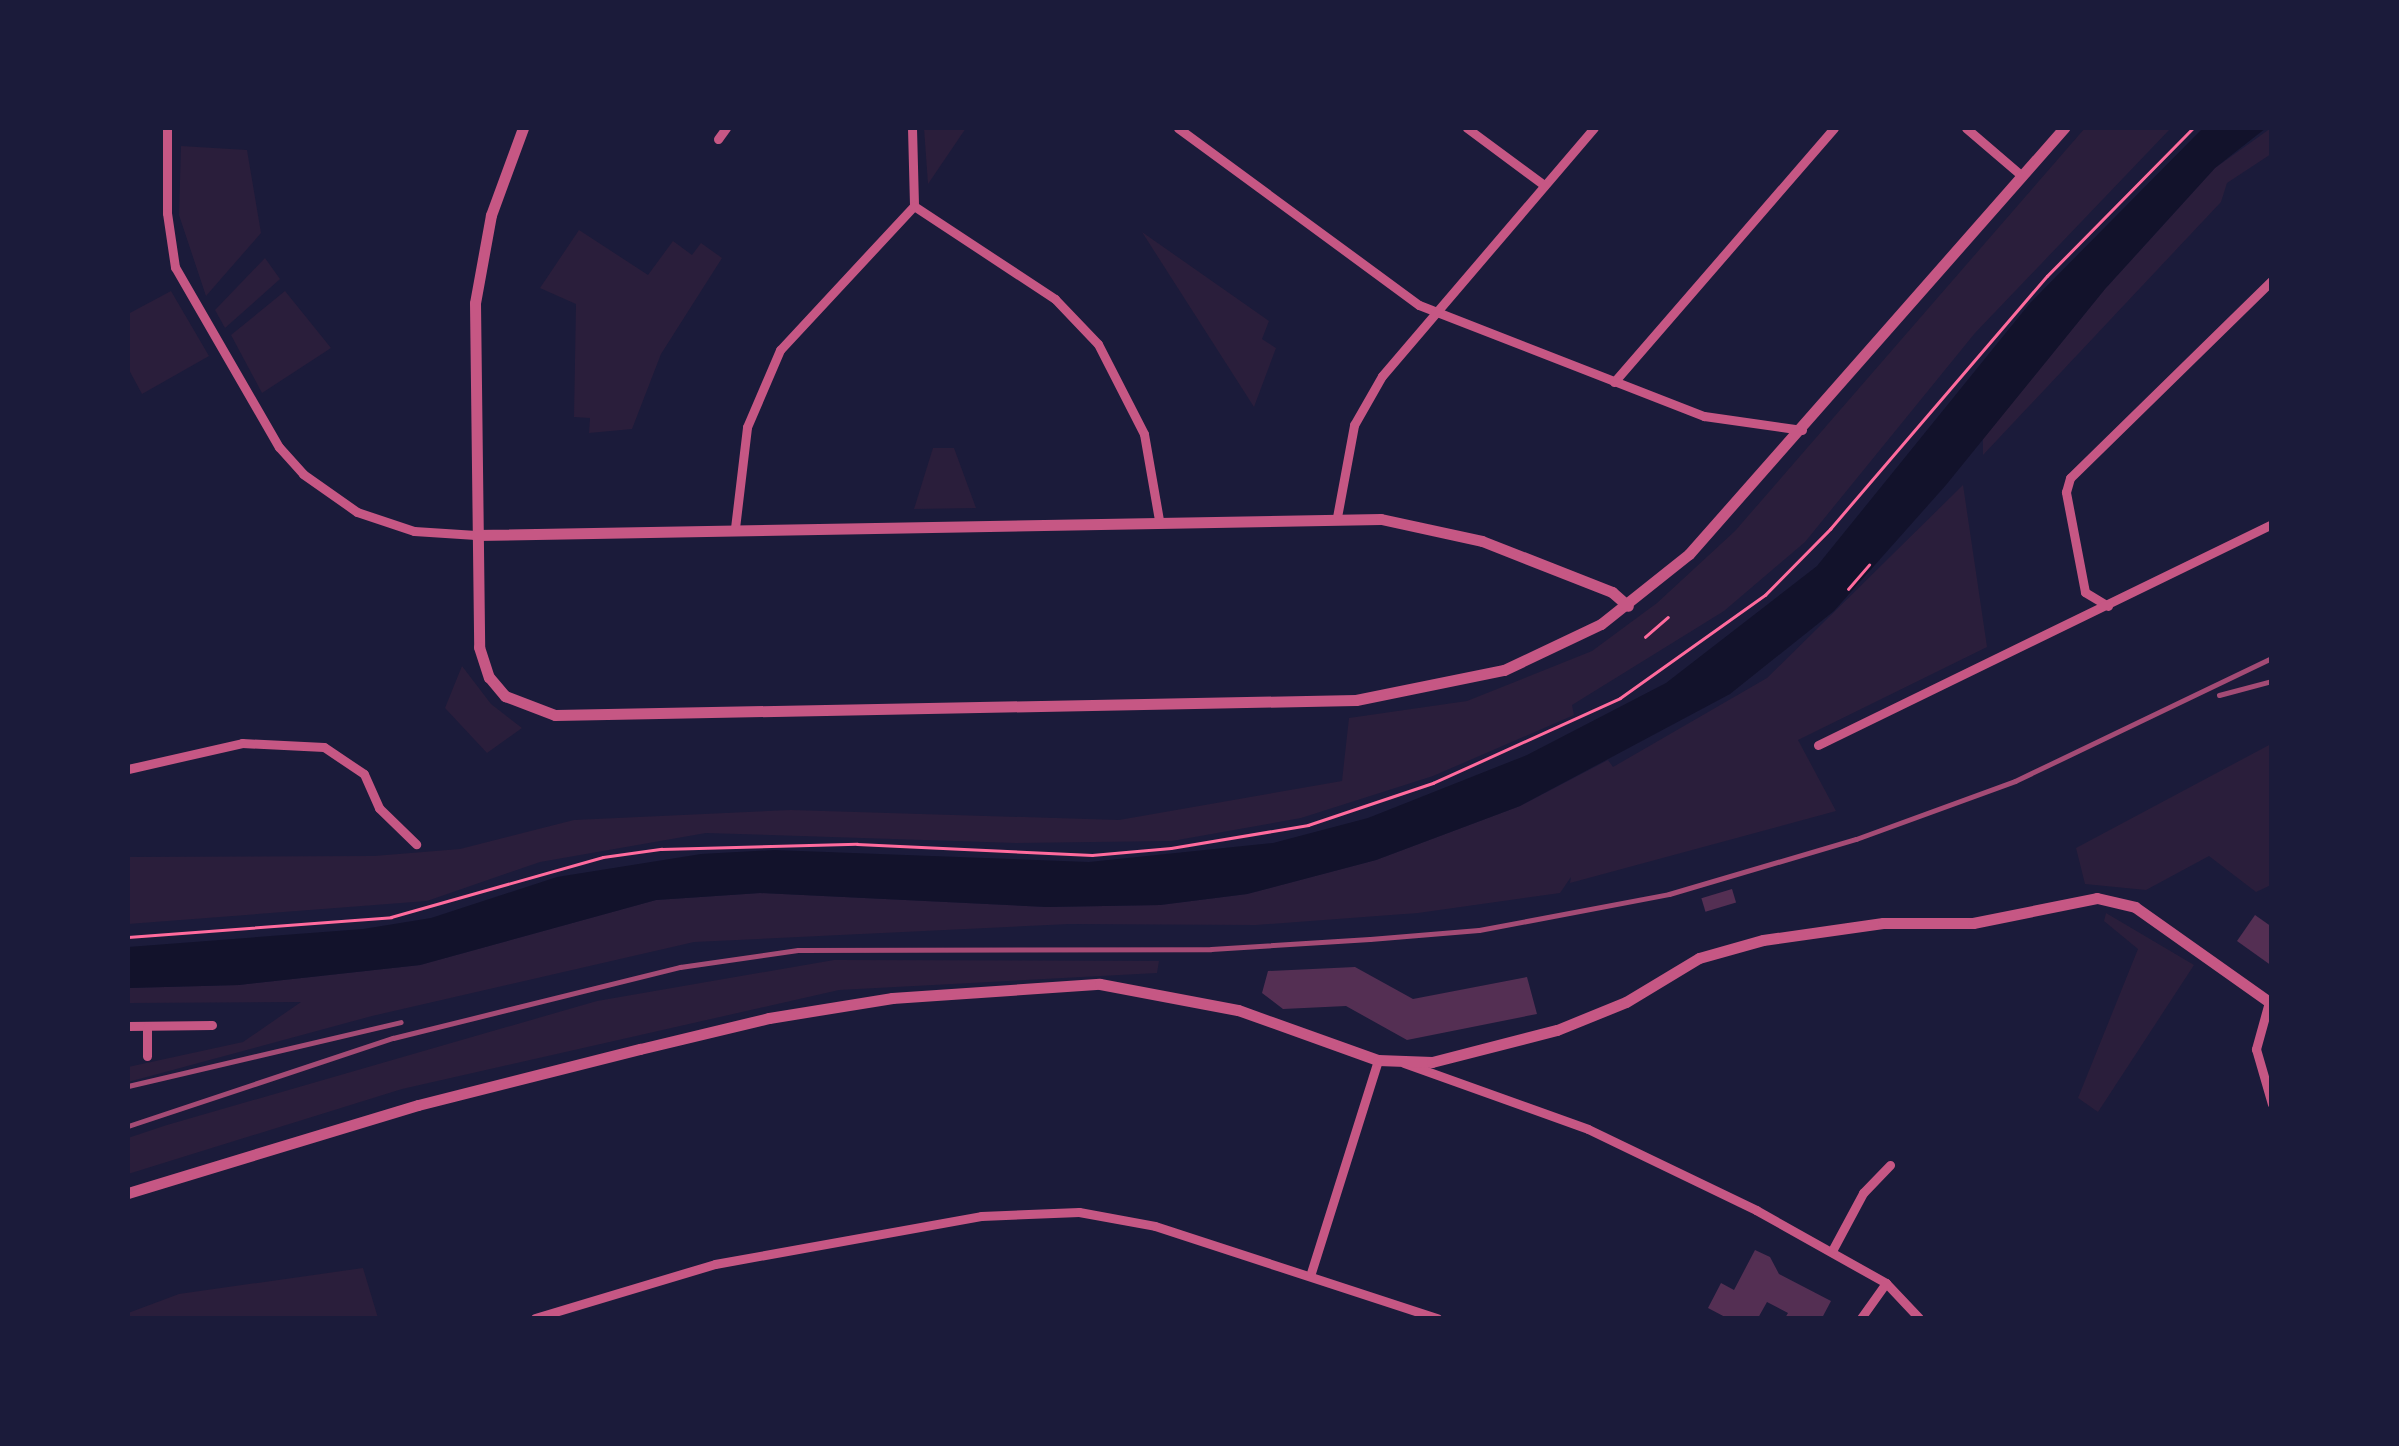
<!DOCTYPE html>
<html>
<head>
<meta charset="utf-8">
<style>
	body { margin:0 }
	#map { position:relative; width:2399px; height:1446px; overflow:hidden; background:#1b1b3a; font-family:"IBM Plex Sans",sans-serif }
	div>[style] { position:absolute }
	.green>* { inset:0; background:#2a1e3b }
	.water>* { inset:0; background:#12122b }
	.building>* { inset:0; background:#542f53; transform-origin:0 0 }
	.path>* { height:2.5px; margin:-1.25px; padding:0 1.25px; transform-origin:1.25px; border-radius:1.25px; background:#ff6b9d }
	.minor>* { height:9px; margin:-4.5px; padding:0 4.5px; transform-origin:4.5px; border-radius:4.5px; background:#c65784 }
	.tertiary>* { height:11px; margin:-5.5px; padding:0 5.5px; transform-origin:5.5px; border-radius:5.5px; background:#c65784 }
	.rail>* { height:5px; margin:-2.5px; padding:0 2.5px; transform-origin:2.5px; border-radius:2.5px; background:#a44b75 }
	span { translate:-50% -50%; white-space:nowrap; text-align:center; line-height:1.15; -webkit-text-stroke:10px #1b1b3a; paint-order:stroke }
	.frame { position:absolute; inset:0; border:130px solid #1b1b3a; pointer-events:none }
</style>
</head>
<body>
<div id="map">
	<div class="green">
		<div style="clip-path:polygon(924px 128px,966px 128px,928px 184px)"></div>
		<div style="clip-path:polygon(2085px 128px,2171px 128px,1975px 333px,1805px 542px,1724px 611px,1572px 705px,1574px 715px,1433px 776px,1301px 818px,1172px 841px,1016px 843px,706px 833px,540px 862px,427px 901px,128px 924px,128px 857px,374px 856px,460px 849px,574px 820px,791px 810px,1119px 820px,1342px 781px,1349px 718px,1467px 701px,1592px 651px,1657px 603px,1735px 531px)"></div>
		<div style="clip-path:polygon(2271px 128px,2271px 154px,2227px 183px,2221px 202px,1983px 455px,1983px 439px,2105px 289px,2215px 168px)"></div>
		<div style="clip-path:polygon(181px 146px,247px 150px,261px 233px,206px 296px,179px 215px)"></div>
		<div style="clip-path:polygon(579px 230px,648px 275px,673px 241px,692px 255px,701px 243px,722px 258px,661px 354px,632px 429px,589px 433px,590px 418px,574px 417px,576px 304px,540px 288px)"></div>
		<div style="clip-path:polygon(1142px 232px,1269px 321px,1262px 339px,1276px 348px,1254px 407px)"></div>
		<div style="clip-path:polygon(265px 258px,280px 279px,225px 328px,215px 310px)"></div>
		<div style="clip-path:polygon(171px 291px,209px 356px,142px 394px,128px 368px,128px 314px)"></div>
		<div style="clip-path:polygon(285px 291px,331px 348px,262px 393px,231px 335px)"></div>
		<div style="clip-path:polygon(933px 448px,954px 448px,976px 508px,914px 509px)"></div>
		<div style="clip-path:polygon(1963px 485px,1987px 647px,1798px 740px,1836px 811px,1570px 883px,1571px 877px,1560px 893px,1418px 913px,1256px 925px,1070px 924px,694px 942px,372px 1016px,128px 1082px,128px 1067px,243px 1042px,301px 1002px,128px 1003px,128px 988px,239px 985px,420px 965px,656px 900px,760px 893px,1047px 907px,1160px 905px,1247px 894px,1376px 860px,1520px 806px,1608px 760px,1613px 767px,1767px 678px)"></div>
		<div style="clip-path:polygon(462px 666px,491px 704px,522px 728px,487px 753px,445px 708px)"></div>
		<div style="clip-path:polygon(2271px 744px,2271px 885px,2256px 892px,2209px 856px,2146px 890px,2085px 884px,2076px 848px)"></div>
		<div style="clip-path:polygon(2106px 913px,2194px 965px,2098px 1112px,2078px 1098px,2138px 949px,2104px 921px)"></div>
		<div style="clip-path:polygon(834px 960px,1159px 961px,1157px 973px,839px 990px,402px 1089px,128px 1174px,128px 1138px,167px 1125px,597px 1001px)"></div>
		<div style="clip-path:polygon(363px 1268px,378px 1318px,128px 1318px,128px 1313px,179px 1294px)"></div>
	</div>
	<div class="water">
		<div style="clip-path:polygon(2203px 128px,2266px 128px,2215px 168px,2105px 289px,1946px 485px,1834px 611px,1730px 694px,1520px 806px,1376px 860px,1247px 894px,1160px 905px,1047px 907px,760px 893px,656px 900px,420px 965px,239px 985px,128px 988px,128px 947px,363px 929px,431px 918px,557px 877px,701px 854px,774px 850px,1089px 862px,1273px 843px,1368px 818px,1527px 755px,1666px 683px,1817px 566px,2030px 303px)"></div>
	</div>
	<div class="building">
		<div style="left:1732px;top:889px;width:14px;height:32px;rotate:73deg"></div>
		<div style="clip-path:polygon(2255px 915px,2272px 927px,2272px 966px,2237px 941px)"></div>
		<div style="clip-path:polygon(1355px 967px,1413px 999px,1527px 977px,1537px 1014px,1407px 1040px,1346px 1006px,1283px 1009px,1262px 993px,1268px 971px)"></div>
		<div style="clip-path:polygon(1755px 1250px,1770px 1257px,1779px 1274px,1831px 1301px,1822px 1318px,1785px 1318px,1788px 1313px,1767px 1302px,1758px 1318px,1727px 1318px,1708px 1308px,1721px 1283px,1734px 1290px)"></div>
	</div>
	<div class="path">
		<div style="left:1848px;top:589px;width:32px;rotate:-49deg"></div>
		<div style="left:1645px;top:637px;width:30px;rotate:-41deg"></div>
		<div style="left:128px;top:937px;width:264px;rotate:-4.3deg"></div>
		<div style="left:391px;top:917px;width:220px;rotate:-15.8deg"></div>
		<div style="left:603px;top:857px;width:59px;rotate:-7.9deg"></div>
		<div style="left:661px;top:849px;width:196px;rotate:-1.5deg"></div>
		<div style="left:857px;top:844px;width:235px;rotate:2.7deg"></div>
		<div style="left:1092px;top:855px;width:79px;rotate:-5.1deg"></div>
		<div style="left:1171px;top:848px;width:139px;rotate:-9.5deg"></div>
		<div style="left:1308px;top:825px;width:132px;rotate:-18.6deg"></div>
		<div style="left:1433px;top:783px;width:205px;rotate:-24.4deg"></div>
		<div style="left:1620px;top:698px;width:178px;rotate:-35.4deg"></div>
		<div style="left:1765px;top:595px;width:93px;rotate:-45.4deg"></div>
		<div style="left:1830px;top:529px;width:333px;rotate:-49.4deg"></div>
		<div style="left:2047px;top:276px;width:208px;rotate:-45.4deg"></div>
	</div>
	<div class="minor">
		<div style="left:167px;top:128px;width:85px;rotate:90deg"></div>
		<div style="left:167px;top:213px;width:55px;rotate:81.6deg"></div>
		<div style="left:175px;top:267px;width:208px;rotate:60deg"></div>
		<div style="left:279px;top:447px;width:36px;rotate:48deg"></div>
		<div style="left:303px;top:474px;width:66px;rotate:35.1deg"></div>
		<div style="left:357px;top:512px;width:60px;rotate:18.4deg"></div>
		<div style="left:414px;top:531px;width:62px;rotate:3.7deg"></div>
		<div style="left:912px;top:128px;width:78px;rotate:88.5deg"></div>
		<div style="left:1178px;top:128px;width:299px;rotate:36.3deg"></div>
		<div style="left:1419px;top:305px;width:306px;rotate:21.3deg"></div>
		<div style="left:1704px;top:416px;width:99px;rotate:8.1deg"></div>
		<div style="left:1467px;top:128px;width:96px;rotate:36.5deg"></div>
		<div style="left:1966px;top:128px;width:74px;rotate:40.6deg"></div>
		<div style="left:718px;top:139px;width:14px;rotate:-54deg"></div>
		<div style="left:1614px;top:382px;width:336px;rotate:-49.1deg"></div>
		<div style="left:1337px;top:517px;width:94px;rotate:-79.5deg"></div>
		<div style="left:1354px;top:425px;width:56px;rotate:-60.3deg"></div>
		<div style="left:1382px;top:376px;width:326px;rotate:-49.5deg"></div>
		<div style="left:735px;top:528px;width:102px;rotate:-83.2deg"></div>
		<div style="left:747px;top:427px;width:84px;rotate:-66.8deg"></div>
		<div style="left:780px;top:350px;width:197px;rotate:-47.1deg"></div>
		<div style="left:914px;top:206px;width:169px;rotate:33.4deg"></div>
		<div style="left:1055px;top:299px;width:62px;rotate:46.3deg"></div>
		<div style="left:1098px;top:344px;width:101px;rotate:62.9deg"></div>
		<div style="left:1144px;top:434px;width:87px;rotate:80.1deg"></div>
		<div style="left:2108px;top:606px;width:27px;rotate:-149deg"></div>
		<div style="left:2085px;top:592px;width:102px;rotate:-100.8deg"></div>
		<div style="left:2066px;top:492px;width:15px;rotate:-74deg"></div>
		<div style="left:2070px;top:478px;width:283px;rotate:-44.4deg"></div>
		<div style="left:1818px;top:745px;width:505px;rotate:-25.96deg"></div>
		<div style="left:128px;top:769px;width:117px;rotate:-12.8deg"></div>
		<div style="left:242px;top:743px;width:82px;rotate:2.8deg"></div>
		<div style="left:324px;top:747px;width:48px;rotate:34deg"></div>
		<div style="left:364px;top:774px;width:37px;rotate:66deg"></div>
		<div style="left:379px;top:808px;width:52px;rotate:44.2deg"></div>
		<div style="left:2269px;top:1002px;width:49px;rotate:105.5deg"></div>
		<div style="left:2256px;top:1049px;width:57px;rotate:73.8deg"></div>
		<div style="left:128px;top:1026px;width:84px;rotate:-0.7deg"></div>
		<div style="left:147px;top:1027px;width:29px;rotate:90deg"></div>
		<div style="left:1404px;top:1063px;width:195px;rotate:19.7deg"></div>
		<div style="left:1588px;top:1129px;width:187px;rotate:25.7deg"></div>
		<div style="left:1756px;top:1210px;width:149px;rotate:29.3deg"></div>
		<div style="left:1886px;top:1283px;width:48px;rotate:46.7deg"></div>
		<div style="left:1833px;top:1249px;width:64px;rotate:-61.8deg"></div>
		<div style="left:1863px;top:1193px;width:39px;rotate:-46deg"></div>
		<div style="left:1310px;top:1276px;width:226px;rotate:-72.5deg"></div>
		<div style="left:535px;top:1318px;width:188px;rotate:-16.7deg"></div>
		<div style="left:715px;top:1264px;width:270px;rotate:-10.2deg"></div>
		<div style="left:981px;top:1216px;width:98px;rotate:-2.3deg"></div>
		<div style="left:1079px;top:1212px;width:77px;rotate:10.4deg"></div>
		<div style="left:1155px;top:1226px;width:297px;rotate:18.1deg"></div>
		<div style="left:1861px;top:1318px;width:43px;rotate:-54.5deg"></div>
	</div>
	<div class="tertiary">
		<div style="left:523px;top:128px;width:93px;rotate:110.2deg"></div>
		<div style="left:491px;top:215px;width:89px;rotate:100.3deg"></div>
		<div style="left:475px;top:303px;width:344px;rotate:89.3deg"></div>
		<div style="left:479px;top:647px;width:32px;rotate:72deg"></div>
		<div style="left:489px;top:677px;width:25px;rotate:50deg"></div>
		<div style="left:505px;top:696px;width:53px;rotate:20.8deg"></div>
		<div style="left:555px;top:715px;width:801px;rotate:-1.07deg"></div>
		<div style="left:1356px;top:700px;width:151px;rotate:-11.5deg"></div>
		<div style="left:1504px;top:670px;width:107px;rotate:-25.4deg"></div>
		<div style="left:1601px;top:624px;width:112px;rotate:-38.5deg"></div>
		<div style="left:1689px;top:554px;width:568px;rotate:-48.64deg"></div>
		<div style="left:476px;top:535px;width:905px;rotate:-1.01deg"></div>
		<div style="left:1381px;top:519px;width:103px;rotate:12.3deg"></div>
		<div style="left:1482px;top:541px;width:140px;rotate:21.4deg"></div>
		<div style="left:1612px;top:592px;width:21px;rotate:41deg"></div>
		<div style="left:128px;top:1193px;width:303px;rotate:-16.9deg"></div>
		<div style="left:418px;top:1105px;width:229px;rotate:-14.2deg"></div>
		<div style="left:640px;top:1049px;width:133px;rotate:-13.5deg"></div>
		<div style="left:769px;top:1018px;width:125px;rotate:-9.2deg"></div>
		<div style="left:892px;top:998px;width:208px;rotate:-3.9deg"></div>
		<div style="left:1100px;top:984px;width:140px;rotate:10.7deg"></div>
		<div style="left:1238px;top:1010px;width:149px;rotate:19.7deg"></div>
		<div style="left:1378px;top:1060px;width:54px;rotate:2.1deg"></div>
		<div style="left:1432px;top:1062px;width:129px;rotate:-14.4deg"></div>
		<div style="left:1557px;top:1030px;width:74px;rotate:-22.1deg"></div>
		<div style="left:1626px;top:1002px;width:85px;rotate:-31.1deg"></div>
		<div style="left:1699px;top:958px;width:66px;rotate:-15.7deg"></div>
		<div style="left:1763px;top:940px;width:121px;rotate:-8.1deg"></div>
		<div style="left:1883px;top:923px;width:90px"></div>
		<div style="left:1973px;top:923px;width:126px;rotate:-11.4deg"></div>
		<div style="left:2097px;top:898px;width:39px;rotate:13deg"></div>
		<div style="left:2135px;top:907px;width:168px;rotate:35.3deg"></div>
	</div>
	<div class="rail">
		<div style="left:2219px;top:695px;width:55px;rotate:-14.8deg"></div>
		<div style="left:128px;top:1086px;width:280px;rotate:-13.2deg"></div>
		<div style="left:128px;top:1126px;width:279px;rotate:-18.4deg"></div>
		<div style="left:393px;top:1038px;width:296px;rotate:-13.9deg"></div>
		<div style="left:680px;top:967px;width:119px;rotate:-8.2deg"></div>
		<div style="left:798px;top:950px;width:413px;rotate:-0.1deg"></div>
		<div style="left:1211px;top:949px;width:159px;rotate:-3.6deg"></div>
		<div style="left:1370px;top:939px;width:109px;rotate:-4.7deg"></div>
		<div style="left:1479px;top:930px;width:193px;rotate:-10.7deg"></div>
		<div style="left:1669px;top:894px;width:195px;rotate:-16.4deg"></div>
		<div style="left:1856px;top:839px;width:169px;rotate:-20deg"></div>
		<div style="left:2015px;top:781px;width:285px;rotate:-25.6deg"></div>
	</div>
	<div class="frame"></div>
</div>
</body>
</html>
